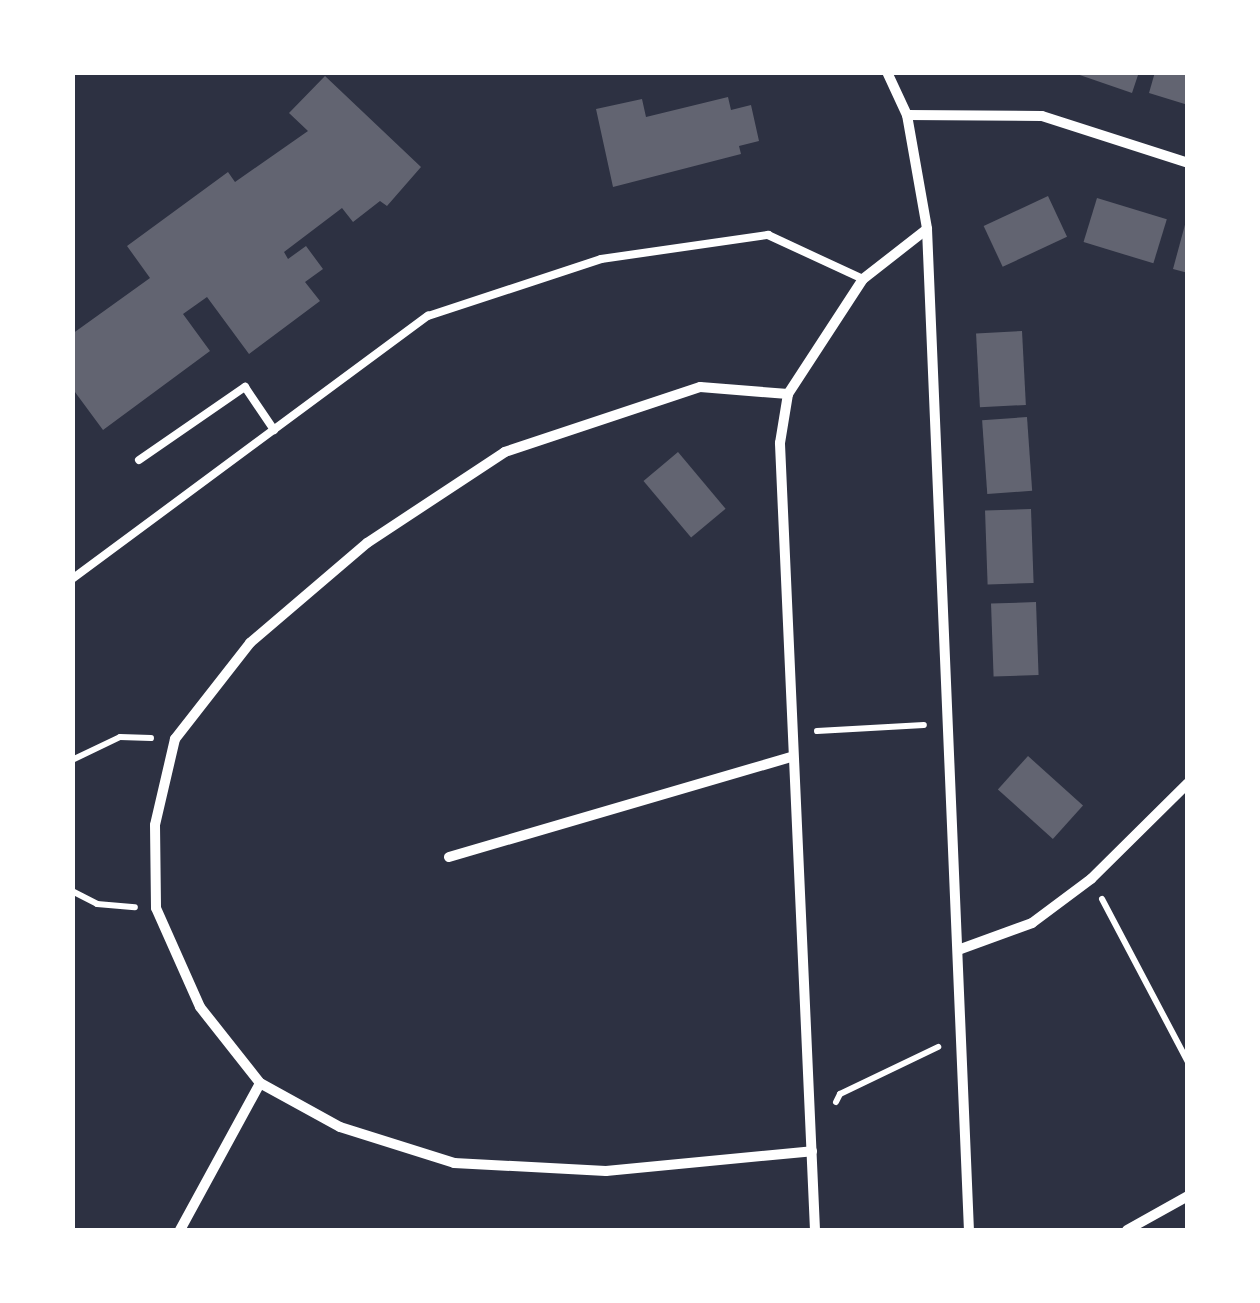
<!DOCTYPE html>
<html>
<head>
<meta charset="utf-8">
<style>
	body { margin:0 }
	#map { position:relative; width:1260px; height:1303px; overflow:hidden; background:#2d3142; font-family:"Titillium Web",sans-serif }
	div>[style] { position:absolute }
	.building>* { inset:0; background:#626471; transform-origin:0 0 }
	.path>* { height:6px; margin:-3px; padding:0 3px; transform-origin:3px; border-radius:3px; background:#fff }
	.service>* { height:8px; margin:-4px; padding:0 4px; transform-origin:4px; border-radius:4px; background:#fff }
	.minor>* { height:10px; margin:-5px; padding:0 5px; transform-origin:5px; border-radius:5px; background:#fff }
	span { translate:-50% -50%; white-space:nowrap; text-align:center; line-height:1.15; -webkit-text-stroke:10px #fff; paint-order:stroke }
	.frame { position:absolute; inset:0; border:75px solid #fff; pointer-events:none }
</style>
</head>
<body>
<div id="map">
	<div class="building">
		<div style="clip-path:polygon(1071px 72px,1139px 72px,1132px 93px)"></div>
		<div style="clip-path:polygon(1155px 72px,1188px 72px,1188px 105px,1149px 93px)"></div>
		<div style="clip-path:polygon(325px 76px,421px 167px,387px 206px,380px 201px,353px 222px,342px 208px,284px 252px,288px 259px,306px 246px,323px 269px,305px 282px,320px 301px,249px 354px,207px 297px,183px 314px,210px 351px,103px 430px,72px 388px,72px 334px,150px 278px,127px 246px,228px 172px,235px 182px,308px 131px,289px 113px)"></div>
		<div style="clip-path:polygon(728px 97px,731px 110px,751px 105px,759px 141px,739px 146px,741px 154px,613px 187px,596px 109px,642px 99px,646px 117px)"></div>
		<div style="left:1048px;top:196px;width:45px;height:71px;rotate:65deg"></div>
		<div style="left:1097px;top:198px;width:73px;height:46px;rotate:17deg"></div>
		<div style="clip-path:polygon(1186px 221px,1188px 221px,1188px 273px,1173px 269px)"></div>
		<div style="left:1022px;top:331px;width:74px;height:46px;rotate:87deg"></div>
		<div style="left:1027px;top:417px;width:74px;height:45px;rotate:86deg"></div>
		<div style="left:678px;top:452px;width:74px;height:45px;rotate:50deg"></div>
		<div style="left:1031px;top:509px;width:74px;height:46px;rotate:88deg"></div>
		<div style="left:1036px;top:602px;width:73px;height:45px;rotate:88deg"></div>
		<div style="left:1028px;top:756px;width:74px;height:45px;rotate:42deg"></div>
	</div>
	<div class="path">
		<div style="left:817px;top:731px;width:107px;rotate:-3.2deg"></div>
		<div style="left:72px;top:760px;width:53px;rotate:-25.6deg"></div>
		<div style="left:120px;top:737px;width:31px;rotate:2deg"></div>
		<div style="left:72px;top:891px;width:28px;rotate:27deg"></div>
		<div style="left:97px;top:904px;width:38px;rotate:5deg"></div>
		<div style="left:1102px;top:899px;width:184px;rotate:62.2deg"></div>
		<div style="left:836px;top:1102px;width:9px;rotate:-63deg"></div>
		<div style="left:840px;top:1094px;width:109px;rotate:-25.6deg"></div>
	</div>
	<div class="service">
		<div style="left:139px;top:460px;width:129px;rotate:-34.6deg"></div>
		<div style="left:245px;top:387px;width:52px;rotate:56deg"></div>
		<div style="left:72px;top:579px;width:443px;rotate:-36.5deg"></div>
		<div style="left:428px;top:316px;width:182px;rotate:-18.2deg"></div>
		<div style="left:601px;top:259px;width:169px;rotate:-8.2deg"></div>
		<div style="left:768px;top:235px;width:105px;rotate:24.9deg"></div>
	</div>
	<div class="minor">
		<div style="left:887px;top:72px;width:47px;rotate:65.1deg"></div>
		<div style="left:907px;top:115px;width:116px;rotate:80deg"></div>
		<div style="left:927px;top:229px;width:1002px;rotate:87.6deg"></div>
		<div style="left:907px;top:115px;width:135px;rotate:0.4deg"></div>
		<div style="left:1042px;top:116px;width:153px;rotate:17.8deg"></div>
		<div style="left:788px;top:394px;width:88px;rotate:-175.5deg"></div>
		<div style="left:700px;top:387px;width:206px;rotate:161.6deg"></div>
		<div style="left:505px;top:452px;width:165px;rotate:146.6deg"></div>
		<div style="left:367px;top:543px;width:154px;rotate:139.5deg"></div>
		<div style="left:250px;top:643px;width:122px;rotate:128deg"></div>
		<div style="left:175px;top:739px;width:88px;rotate:103.1deg"></div>
		<div style="left:155px;top:825px;width:83px;rotate:89.3deg"></div>
		<div style="left:156px;top:908px;width:108px;rotate:66deg"></div>
		<div style="left:200px;top:1007px;width:97px;rotate:51.7deg"></div>
		<div style="left:260px;top:1083px;width:91px;rotate:28.8deg"></div>
		<div style="left:340px;top:1127px;width:120px;rotate:17.5deg"></div>
		<div style="left:454px;top:1163px;width:152px;rotate:3deg"></div>
		<div style="left:606px;top:1171px;width:207px;rotate:-5.5deg"></div>
		<div style="left:449px;top:857px;width:357px;rotate:-16.3deg"></div>
		<div style="left:958px;top:950px;width:79px;rotate:-20deg"></div>
		<div style="left:1032px;top:923px;width:74px;rotate:-36.7deg"></div>
		<div style="left:1091px;top:879px;width:136px;rotate:-44.7deg"></div>
		<div style="left:180px;top:1230px;width:167px;rotate:-61.4deg"></div>
		<div style="left:815px;top:1230px;width:788px;rotate:-92.55deg"></div>
		<div style="left:780px;top:443px;width:50px;rotate:-80.7deg"></div>
		<div style="left:788px;top:394px;width:137px;rotate:-56.9deg"></div>
		<div style="left:863px;top:279px;width:81px;rotate:-38deg"></div>
		<div style="left:1127px;top:1230px;width:70px;rotate:-29.1deg"></div>
	</div>
	<div class="frame"></div>
</div>
</body>
</html>
